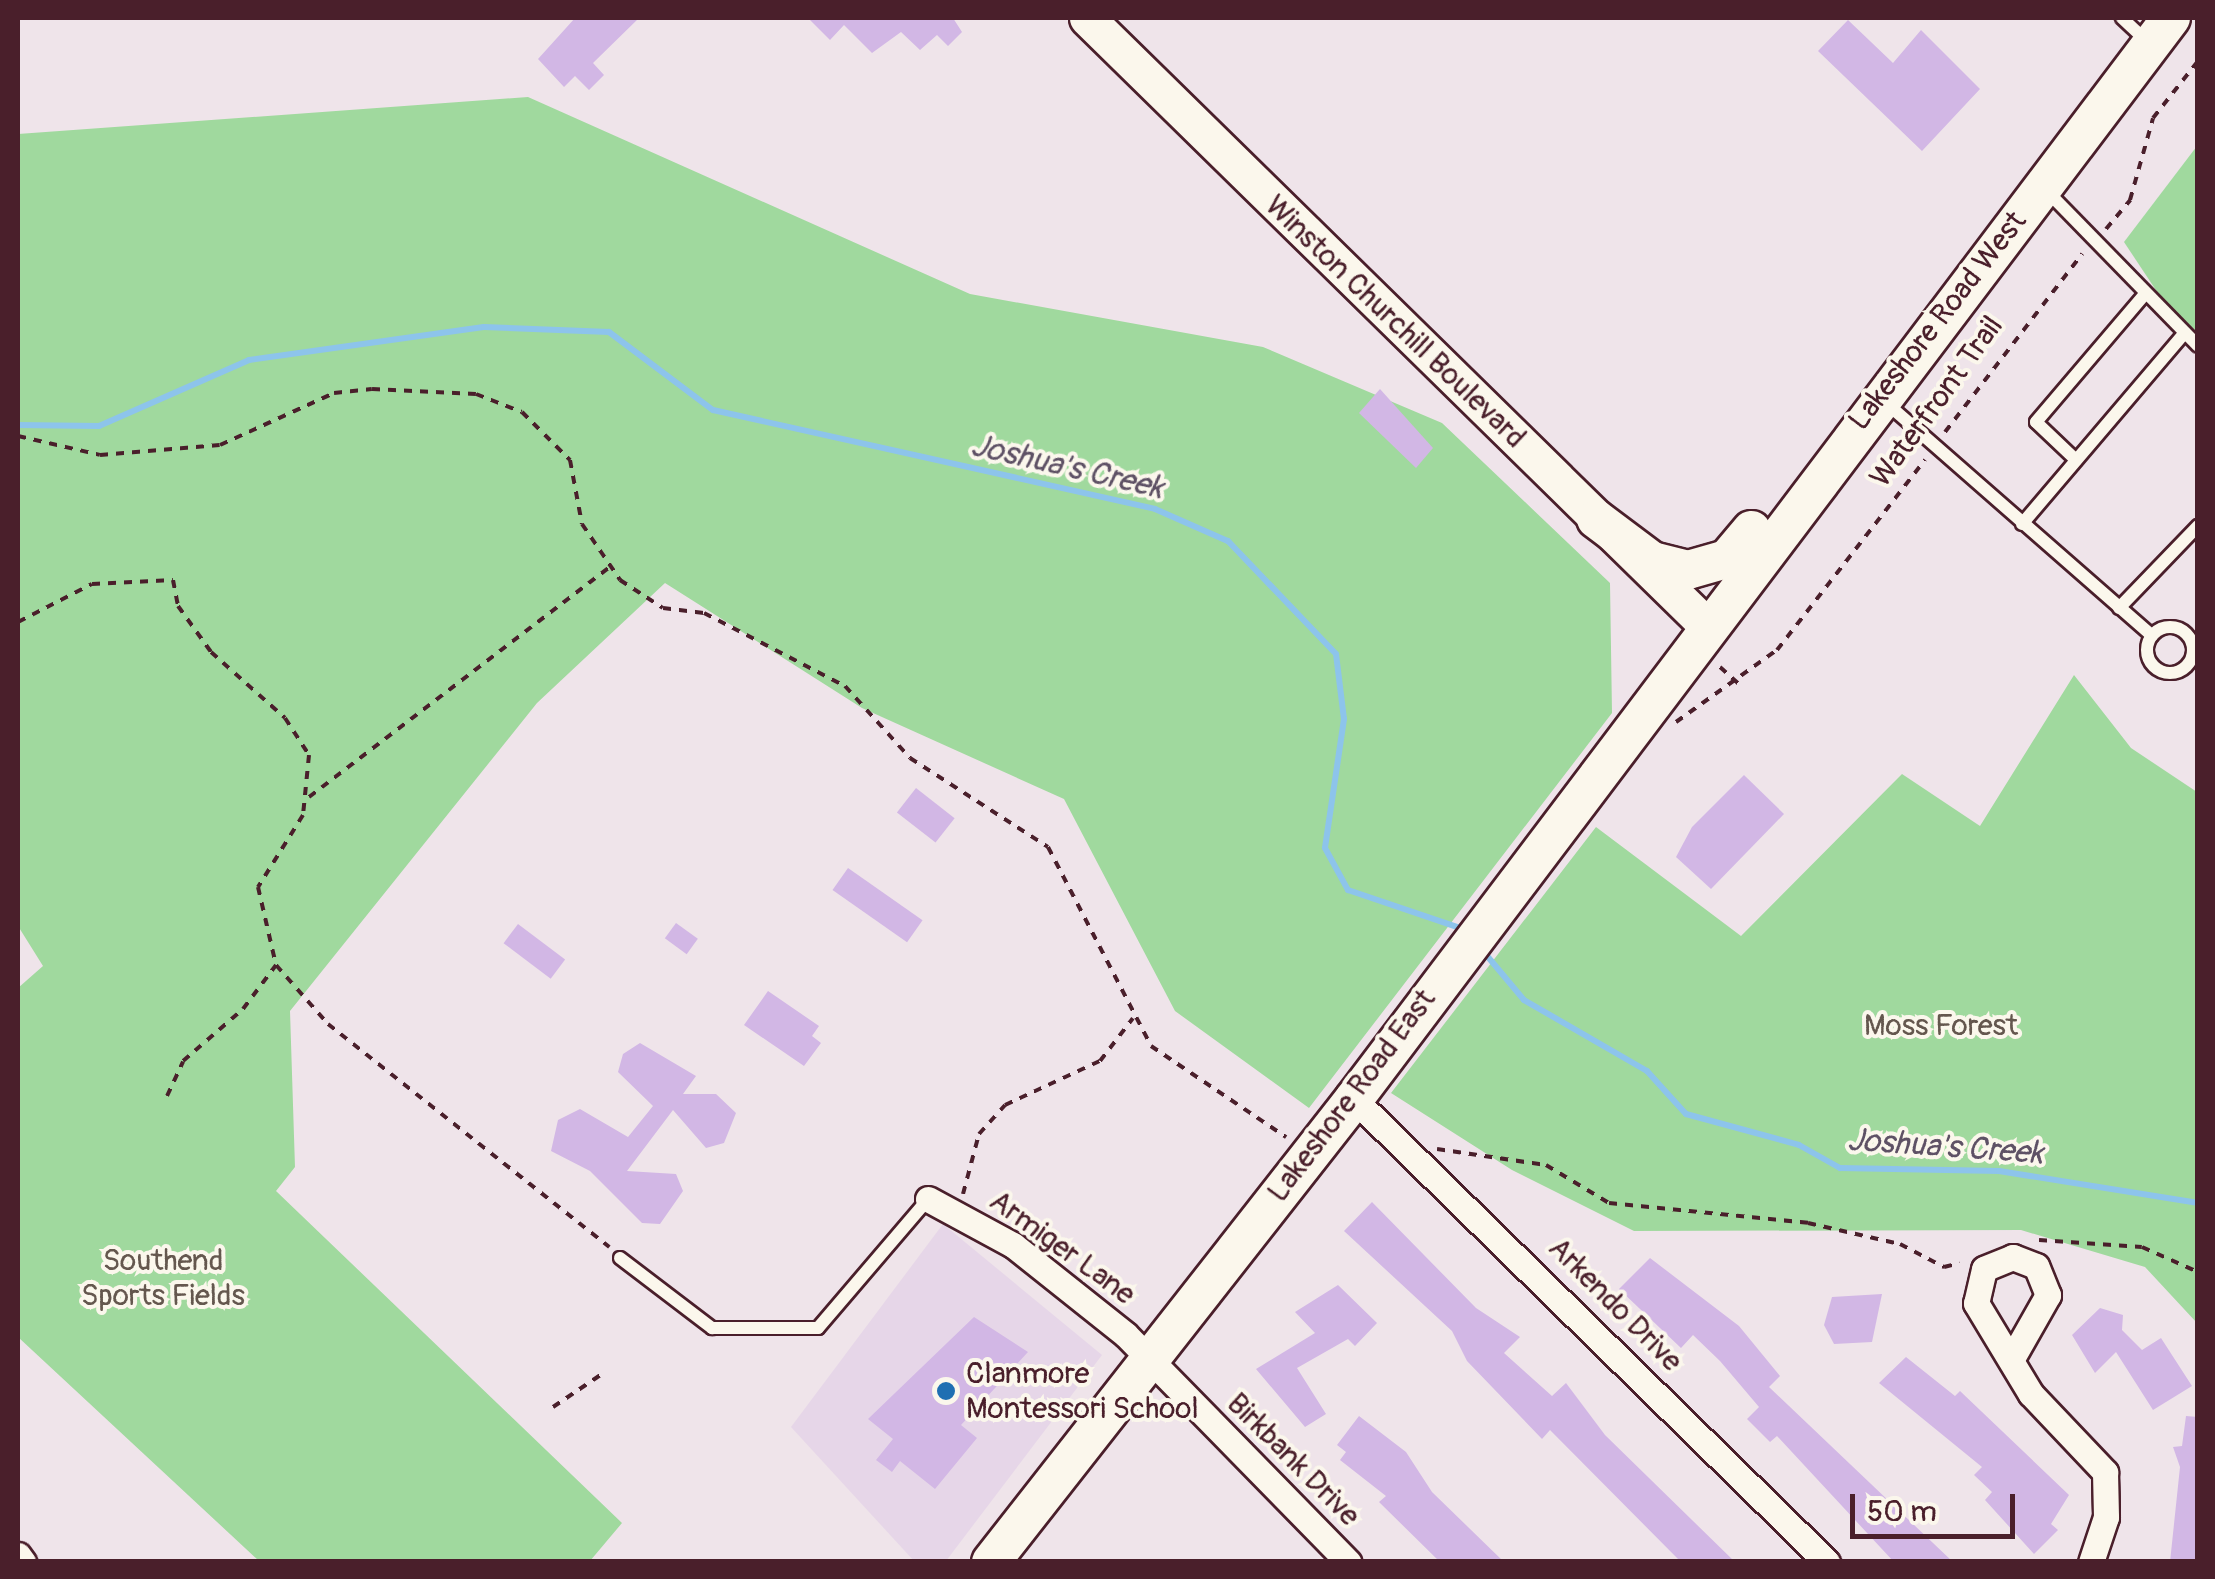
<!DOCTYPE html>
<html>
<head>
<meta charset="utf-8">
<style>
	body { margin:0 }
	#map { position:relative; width:2215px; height:1579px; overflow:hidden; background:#efe4ea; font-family:Pangolin,sans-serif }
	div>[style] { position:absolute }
	.built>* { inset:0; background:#e6d6e8 }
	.green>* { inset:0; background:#a0d99e }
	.stream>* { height:6px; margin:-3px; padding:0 3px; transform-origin:3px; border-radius:3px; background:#8dc4eb }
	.building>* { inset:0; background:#d2b7e5; transform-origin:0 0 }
	.path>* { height:4px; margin-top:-2px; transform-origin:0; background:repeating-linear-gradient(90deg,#4a1f2b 0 8px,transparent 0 16px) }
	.roads { filter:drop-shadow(2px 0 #4a1f2b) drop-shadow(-2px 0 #4a1f2b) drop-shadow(0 2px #4a1f2b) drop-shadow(0 -2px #4a1f2b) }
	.service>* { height:12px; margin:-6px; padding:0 6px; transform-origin:6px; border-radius:6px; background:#fbf7ec }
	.service>.ring { margin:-6px; padding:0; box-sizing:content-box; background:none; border:12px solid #fbf7ec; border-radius:50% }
	.minor>* { height:25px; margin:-12.5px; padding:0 12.5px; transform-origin:12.5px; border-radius:12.5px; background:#fbf7ec }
	.secondary>* { height:35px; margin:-17.5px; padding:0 17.5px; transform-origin:17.5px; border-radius:17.5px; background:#fbf7ec }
	.primary>* { height:38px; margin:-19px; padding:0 19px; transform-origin:19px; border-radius:19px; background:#fbf7ec }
	.dots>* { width:28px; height:28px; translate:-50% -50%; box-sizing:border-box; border:5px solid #fbf7ec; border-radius:50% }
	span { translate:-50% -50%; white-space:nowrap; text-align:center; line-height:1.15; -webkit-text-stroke:8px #fbf7ec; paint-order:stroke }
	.street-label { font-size:30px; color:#4a1f2b }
	.park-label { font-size:30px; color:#64574e }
	.poi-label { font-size:30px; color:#4a1f2b }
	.left { translate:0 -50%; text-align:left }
	.water-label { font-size:32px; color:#5e5165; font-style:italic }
	.frame { position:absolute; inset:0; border:20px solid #4a1f2b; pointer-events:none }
	.scale { position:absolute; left:1850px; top:1494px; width:165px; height:45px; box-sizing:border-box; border:5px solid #4a1f2b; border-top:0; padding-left:12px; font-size:30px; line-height:35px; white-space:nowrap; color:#4a1f2b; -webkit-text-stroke:8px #fbf7ec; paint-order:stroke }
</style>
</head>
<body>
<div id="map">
	<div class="built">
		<div style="clip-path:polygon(943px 1224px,1102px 1355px,946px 1561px,914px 1561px,791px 1427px)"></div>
	</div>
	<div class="green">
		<div style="clip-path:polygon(528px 97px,970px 294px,1263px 347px,1442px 423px,1610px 583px,1612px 713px,1309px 1108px,1175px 1011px,1064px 799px,862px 708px,665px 583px,537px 703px,290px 1011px,295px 1167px,276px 1191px,622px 1523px,590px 1561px,259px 1561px,18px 1337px,18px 988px,43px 966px,18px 926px,18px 134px)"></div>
		<div style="clip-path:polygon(2197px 146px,2197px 352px,2124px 242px)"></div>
		<div style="clip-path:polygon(2074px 675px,2131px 748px,2197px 792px,2197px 1323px,2145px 1267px,2021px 1230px,1634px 1231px,1512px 1170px,1391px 1093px,1596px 827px,1741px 936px,1902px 774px,1980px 826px)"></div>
	</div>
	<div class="stream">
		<div style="left:18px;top:425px;width:81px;rotate:0.7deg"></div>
		<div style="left:99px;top:426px;width:164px;rotate:-23.7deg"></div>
		<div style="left:249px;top:360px;width:237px;rotate:-8deg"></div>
		<div style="left:484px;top:327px;width:125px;rotate:2.3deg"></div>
		<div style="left:609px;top:332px;width:130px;rotate:36.9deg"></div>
		<div style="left:713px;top:410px;width:453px;rotate:12.6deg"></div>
		<div style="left:1155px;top:509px;width:80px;rotate:23.7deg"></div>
		<div style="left:1228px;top:541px;width:156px;rotate:46.3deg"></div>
		<div style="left:1336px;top:654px;width:65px;rotate:83deg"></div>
		<div style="left:1344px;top:719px;width:130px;rotate:98.4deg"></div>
		<div style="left:1325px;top:848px;width:48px;rotate:61.3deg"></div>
		<div style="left:1348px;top:890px;width:125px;rotate:18.7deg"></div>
		<div style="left:1483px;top:951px;width:64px;rotate:50.1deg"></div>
		<div style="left:1524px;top:1000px;width:142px;rotate:30deg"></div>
		<div style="left:1647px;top:1071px;width:58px;rotate:47.8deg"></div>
		<div style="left:1686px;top:1114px;width:117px;rotate:15.3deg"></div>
		<div style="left:1799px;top:1145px;width:47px;rotate:29.3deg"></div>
		<div style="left:1840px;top:1168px;width:159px;rotate:1.1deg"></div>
		<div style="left:1999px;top:1171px;width:202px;rotate:9.1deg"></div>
	</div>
	<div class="building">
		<div style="clip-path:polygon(575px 18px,639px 18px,593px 63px,604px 75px,589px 90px,575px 76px,564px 87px,538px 59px)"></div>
		<div style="clip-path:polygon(808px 18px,953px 18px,962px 32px,948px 46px,937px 35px,920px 50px,901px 32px,872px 53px,844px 25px,830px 40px)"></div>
		<div style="clip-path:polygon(1848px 20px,1893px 63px,1921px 30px,1980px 89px,1922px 151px,1818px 51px)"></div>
		<div style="clip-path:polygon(1380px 389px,1433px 448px,1416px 468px,1359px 413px)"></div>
		<div style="clip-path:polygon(1744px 775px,1784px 814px,1711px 889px,1676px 857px,1692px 827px)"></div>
		<div style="left:916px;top:788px;width:49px;height:31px;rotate:38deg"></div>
		<div style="left:848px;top:868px;width:91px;height:27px;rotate:35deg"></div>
		<div style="left:676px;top:923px;width:27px;height:19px;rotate:36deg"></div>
		<div style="left:518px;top:924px;width:59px;height:24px;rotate:37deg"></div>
		<div style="clip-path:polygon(768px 991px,819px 1026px,812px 1036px,821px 1043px,804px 1066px,744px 1025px)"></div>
		<div style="clip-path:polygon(640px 1043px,696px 1076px,683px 1094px,716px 1094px,736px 1113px,724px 1143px,706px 1148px,673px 1110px,627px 1171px,676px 1174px,683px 1191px,660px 1224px,642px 1223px,590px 1171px,551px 1151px,558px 1120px,580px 1109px,628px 1137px,653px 1106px,618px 1072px,623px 1054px)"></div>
		<div style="clip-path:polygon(1372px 1202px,1476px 1308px,1520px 1337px,1504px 1353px,1552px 1396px,1566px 1383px,1605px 1435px,1735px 1562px,1681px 1562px,1550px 1430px,1542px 1439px,1467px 1361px,1452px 1331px,1344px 1231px)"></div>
		<div style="clip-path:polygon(1650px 1258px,1739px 1326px,1780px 1376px,1769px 1387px,1953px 1562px,1894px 1562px,1777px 1436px,1770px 1442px,1747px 1419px,1759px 1407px,1720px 1361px,1693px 1335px,1681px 1348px,1619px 1289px)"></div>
		<div style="clip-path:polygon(1338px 1285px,1377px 1323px,1355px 1346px,1348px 1339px,1297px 1368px,1326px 1414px,1305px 1427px,1256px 1369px,1315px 1333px,1295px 1312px)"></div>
		<div style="clip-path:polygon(1882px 1294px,1872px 1342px,1834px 1344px,1824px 1325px,1832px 1297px)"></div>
		<div style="clip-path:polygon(2100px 1308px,2123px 1315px,2122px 1330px,2142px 1350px,2161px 1338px,2192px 1386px,2153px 1410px,2116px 1352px,2095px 1373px,2072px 1335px)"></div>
		<div style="clip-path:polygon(974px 1317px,1028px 1352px,961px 1425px,977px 1438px,935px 1489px,900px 1461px,892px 1472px,876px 1460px,893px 1439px,868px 1419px)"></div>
		<div style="clip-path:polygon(1906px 1357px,1955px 1396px,1960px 1391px,2069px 1495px,2051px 1524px,2058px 1530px,2034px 1554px,1985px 1500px,1992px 1492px,1974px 1475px,1982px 1467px,1879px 1383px)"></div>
		<div style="clip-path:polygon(1359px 1416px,1406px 1452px,1432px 1492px,1504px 1562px,1440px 1562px,1379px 1502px,1386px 1496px,1340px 1460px,1346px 1452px,1337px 1445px)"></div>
		<div style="clip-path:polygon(2186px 1416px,2198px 1417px,2198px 1562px,2170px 1562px,2180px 1467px,2173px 1447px,2182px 1446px)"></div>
	</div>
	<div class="path">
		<div style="left:2106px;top:229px;width:38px;rotate:-50deg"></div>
		<div style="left:2130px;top:200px;width:85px;rotate:-74.3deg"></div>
		<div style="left:2153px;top:118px;width:73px;rotate:-51.7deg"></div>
		<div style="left:1945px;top:432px;width:225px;rotate:-52.4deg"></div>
		<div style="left:18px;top:436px;width:84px;rotate:13deg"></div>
		<div style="left:100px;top:455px;width:120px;rotate:-4.8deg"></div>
		<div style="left:220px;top:445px;width:125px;rotate:-24.5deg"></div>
		<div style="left:334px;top:393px;width:38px;rotate:-6deg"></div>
		<div style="left:372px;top:389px;width:104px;rotate:2.8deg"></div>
		<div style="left:476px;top:394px;width:49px;rotate:21.4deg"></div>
		<div style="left:522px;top:412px;width:68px;rotate:45deg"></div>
		<div style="left:570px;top:460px;width:65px;rotate:79.4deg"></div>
		<div style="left:582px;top:524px;width:68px;rotate:55.8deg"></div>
		<div style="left:620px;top:580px;width:51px;rotate:33.1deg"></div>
		<div style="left:663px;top:608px;width:41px;rotate:7deg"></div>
		<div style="left:704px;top:613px;width:159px;rotate:27.4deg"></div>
		<div style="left:845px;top:686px;width:97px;rotate:47.9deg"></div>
		<div style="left:910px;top:758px;width:164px;rotate:32.8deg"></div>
		<div style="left:1048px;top:847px;width:224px;rotate:62.6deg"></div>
		<div style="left:1151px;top:1046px;width:163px;rotate:34deg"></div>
		<div style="left:18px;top:622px;width:83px;rotate:-27.2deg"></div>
		<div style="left:92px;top:584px;width:81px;rotate:-2.8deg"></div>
		<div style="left:173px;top:580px;width:26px;rotate:79deg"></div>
		<div style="left:178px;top:606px;width:57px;rotate:54.3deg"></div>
		<div style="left:211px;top:652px;width:99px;rotate:41.7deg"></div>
		<div style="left:285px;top:718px;width:44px;rotate:57deg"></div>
		<div style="left:309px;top:755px;width:60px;rotate:95.7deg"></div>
		<div style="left:303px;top:815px;width:85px;rotate:122deg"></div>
		<div style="left:258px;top:887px;width:80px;rotate:77deg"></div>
		<div style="left:276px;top:965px;width:79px;rotate:48.6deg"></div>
		<div style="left:328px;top:1024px;width:359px;rotate:38.4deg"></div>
		<div style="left:1720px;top:667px;width:25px;rotate:42deg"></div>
		<div style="left:1676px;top:722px;width:124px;rotate:-35.5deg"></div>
		<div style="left:1777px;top:650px;width:241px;rotate:-52.1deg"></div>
		<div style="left:309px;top:797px;width:380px;rotate:-37.4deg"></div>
		<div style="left:167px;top:1096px;width:38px;rotate:-65deg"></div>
		<div style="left:183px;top:1061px;width:79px;rotate:-40.9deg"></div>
		<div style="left:243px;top:1009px;width:55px;rotate:-53.1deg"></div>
		<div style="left:1437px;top:1149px;width:110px;rotate:8.4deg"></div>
		<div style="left:1546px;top:1165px;width:74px;rotate:31.1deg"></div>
		<div style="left:1609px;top:1203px;width:200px;rotate:5.7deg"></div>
		<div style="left:1808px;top:1223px;width:94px;rotate:12.9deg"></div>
		<div style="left:1900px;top:1244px;width:50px;rotate:27.6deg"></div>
		<div style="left:1944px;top:1267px;width:16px;rotate:-14deg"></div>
		<div style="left:963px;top:1194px;width:62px;rotate:-75.1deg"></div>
		<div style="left:979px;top:1134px;width:39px;rotate:-48deg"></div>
		<div style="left:1005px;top:1105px;width:105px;rotate:-24.9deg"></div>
		<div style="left:1100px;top:1061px;width:54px;rotate:-52.5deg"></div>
		<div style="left:2039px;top:1240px;width:103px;rotate:3.9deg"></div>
		<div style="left:2142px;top:1247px;width:61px;rotate:24.1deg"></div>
		<div style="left:553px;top:1407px;width:59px;rotate:-34deg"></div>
	</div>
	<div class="roads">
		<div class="service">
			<div style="left:2122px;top:18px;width:37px;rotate:43deg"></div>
			<div style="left:2045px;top:189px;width:219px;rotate:45.7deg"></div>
			<div style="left:1884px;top:401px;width:356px;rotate:41.2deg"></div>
			<div style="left:2076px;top:460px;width:55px;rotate:-136.5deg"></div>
			<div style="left:2036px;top:422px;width:168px;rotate:-49.6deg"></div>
			<div style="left:2022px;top:524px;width:248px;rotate:-49.6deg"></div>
			<div style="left:2119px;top:608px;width:114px;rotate:-46.1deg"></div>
			<div class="ring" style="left:2147px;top:627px;width:34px;height:34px"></div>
			<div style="left:620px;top:1258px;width:116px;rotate:37.3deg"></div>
			<div style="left:712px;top:1328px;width:106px"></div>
			<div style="left:818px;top:1328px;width:170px;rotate:-49.5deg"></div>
		</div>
		<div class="minor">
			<div style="left:1354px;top:1099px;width:662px;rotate:44.39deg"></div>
			<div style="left:928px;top:1199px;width:97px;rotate:28.4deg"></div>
			<div style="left:1013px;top:1245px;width:144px;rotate:38.5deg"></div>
			<div style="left:1126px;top:1335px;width:318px;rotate:45.6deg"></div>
			<div style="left:2011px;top:1360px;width:75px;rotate:-60.4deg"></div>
			<div style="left:2048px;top:1295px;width:31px;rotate:-112deg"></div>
			<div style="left:2036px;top:1266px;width:25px;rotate:-159deg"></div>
			<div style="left:2013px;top:1257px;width:31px;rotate:158deg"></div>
			<div style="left:1984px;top:1269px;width:35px;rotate:103deg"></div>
			<div style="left:1976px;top:1303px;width:106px;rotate:58.9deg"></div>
			<div style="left:2031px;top:1394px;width:108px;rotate:46.5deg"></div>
			<div style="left:2105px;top:1472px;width:45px;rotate:88.7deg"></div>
			<div style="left:2106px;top:1517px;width:47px;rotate:108.4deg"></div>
			<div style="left:18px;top:1555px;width:9px;rotate:54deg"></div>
		</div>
		<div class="secondary">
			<div style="left:1087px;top:18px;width:866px;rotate:44.44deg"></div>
		</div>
		<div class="primary">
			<div style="left:1596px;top:519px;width:70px;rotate:36.9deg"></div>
			<div style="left:1652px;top:561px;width:37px;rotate:14deg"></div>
			<div style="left:1688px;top:570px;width:41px;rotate:-15.8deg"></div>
			<div style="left:1727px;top:559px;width:38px;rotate:-50deg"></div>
			<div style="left:991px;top:1562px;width:588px;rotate:-51.9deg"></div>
			<div style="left:1354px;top:1099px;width:1355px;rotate:-52.92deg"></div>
		</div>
	</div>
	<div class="dots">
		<div style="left:946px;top:1391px;background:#1f6fb2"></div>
	</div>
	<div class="street-label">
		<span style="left:1938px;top:321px;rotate:-52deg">Lakeshore Road West</span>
		<span style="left:1395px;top:322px;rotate:44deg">Winston Churchill Boulevard</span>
		<span style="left:1937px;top:402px;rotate:-54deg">Waterfront Trail</span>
		<span style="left:1352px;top:1096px;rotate:-53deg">Lakeshore Road East</span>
		<span style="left:1062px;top:1248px;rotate:36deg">Armiger Lane</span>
		<span style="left:1615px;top:1305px;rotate:45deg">Arkendo Drive</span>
		<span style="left:1293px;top:1460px;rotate:45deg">Birkbank Drive</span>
	</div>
	<div class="park-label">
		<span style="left:1941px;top:1026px">Moss Forest</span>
		<span style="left:163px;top:1278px">Southend<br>Sports Fields</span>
	</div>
	<div class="poi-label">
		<span class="left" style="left:966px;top:1391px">Clanmore<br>Montessori School</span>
	</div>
	<div class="water-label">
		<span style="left:1067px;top:467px;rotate:13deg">Joshua's Creek</span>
		<span style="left:1945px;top:1147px;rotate:4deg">Joshua's Creek</span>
	</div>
	<div class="frame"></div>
	<div class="scale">50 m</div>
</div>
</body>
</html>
